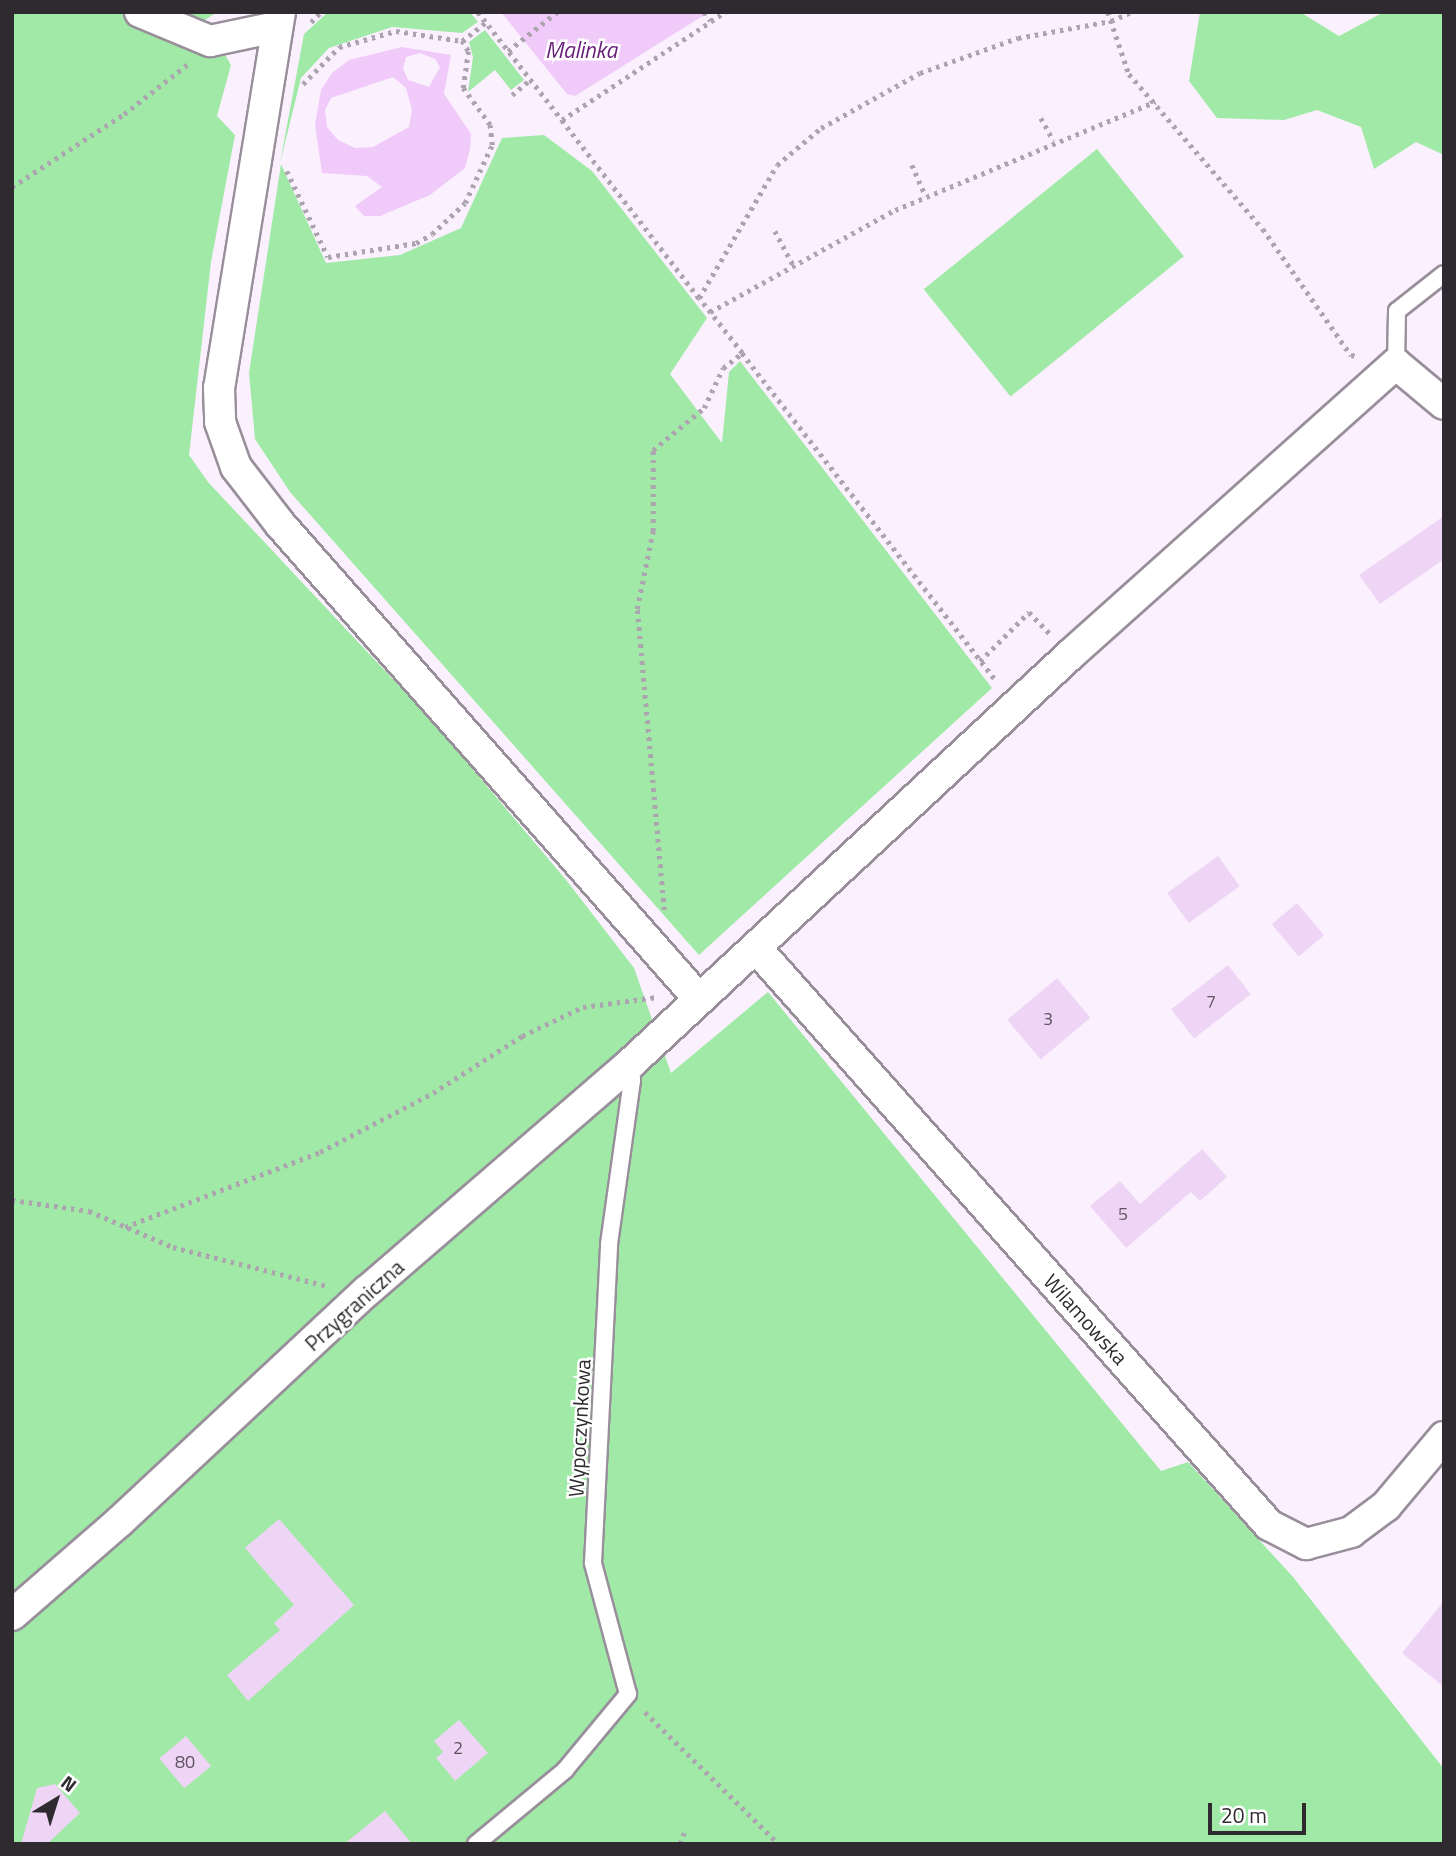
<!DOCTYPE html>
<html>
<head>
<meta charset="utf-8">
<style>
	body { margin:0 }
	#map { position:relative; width:1456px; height:1856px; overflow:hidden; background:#fbf0fe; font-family:"Titillium Web",sans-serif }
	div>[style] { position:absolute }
	.green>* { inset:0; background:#a0e9a6; transform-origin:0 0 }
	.water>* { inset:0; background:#f0caf9 }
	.building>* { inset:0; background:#efd5f5; transform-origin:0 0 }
	.path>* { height:4.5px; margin-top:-2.25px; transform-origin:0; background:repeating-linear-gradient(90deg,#aca4ae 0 3.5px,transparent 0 8.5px) }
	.roads { filter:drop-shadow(2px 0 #988f9b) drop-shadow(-2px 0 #988f9b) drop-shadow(0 2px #988f9b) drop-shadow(0 -2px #988f9b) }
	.service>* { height:16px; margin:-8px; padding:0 8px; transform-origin:8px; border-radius:8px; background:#fff }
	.minor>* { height:30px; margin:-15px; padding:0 15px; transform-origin:15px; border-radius:15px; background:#fff }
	span { translate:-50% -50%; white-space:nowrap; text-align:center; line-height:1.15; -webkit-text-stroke:5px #fff; paint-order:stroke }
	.number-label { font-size:18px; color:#5e5560 }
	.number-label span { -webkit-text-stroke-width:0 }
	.street-label { font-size:21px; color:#2e2a2f }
	.water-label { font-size:23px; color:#671d78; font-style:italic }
	.frame { position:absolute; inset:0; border:14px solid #2e2a2f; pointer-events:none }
	.north { position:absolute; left:21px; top:1765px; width:70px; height:70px; -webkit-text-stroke:5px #fff; paint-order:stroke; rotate:38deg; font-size:19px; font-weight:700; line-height:28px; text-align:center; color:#2e2a2f }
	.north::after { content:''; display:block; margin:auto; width:24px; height:32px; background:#2e2a2f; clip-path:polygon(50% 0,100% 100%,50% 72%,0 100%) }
	.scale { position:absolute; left:1208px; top:1803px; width:98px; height:32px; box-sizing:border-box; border:4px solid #2e2a2f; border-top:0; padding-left:9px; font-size:21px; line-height:24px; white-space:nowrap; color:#2e2a2f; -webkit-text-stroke:5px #fff; paint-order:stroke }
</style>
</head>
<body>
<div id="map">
	<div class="green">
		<div style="clip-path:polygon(12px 12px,217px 12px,205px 20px,231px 65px,217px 116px,235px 135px,211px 262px,189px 455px,208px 482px,432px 721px,567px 881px,634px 968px,671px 1073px,768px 992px,1161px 1471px,1188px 1462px,1293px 1577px,1444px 1769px,1444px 1844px,12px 1844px)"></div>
		<div style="clip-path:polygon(328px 12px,470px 12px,478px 22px,462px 33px,392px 27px,329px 48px,301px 78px,280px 163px,304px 34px)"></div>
		<div style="clip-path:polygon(1200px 12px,1300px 12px,1339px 36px,1384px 12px,1444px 12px,1444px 155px,1416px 142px,1374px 169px,1361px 127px,1317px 110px,1284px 120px,1217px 118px,1189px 81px)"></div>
		<div style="clip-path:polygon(485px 30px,524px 80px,511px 90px,495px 70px,468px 92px,473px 57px,469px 42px)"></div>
		<div style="clip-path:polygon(544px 135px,592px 171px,707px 318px,670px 374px,722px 443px,729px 372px,740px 361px,992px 688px,699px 955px,290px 492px,255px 439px,249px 373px,281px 164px,326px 263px,400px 255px,461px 228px,502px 138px)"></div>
		<div style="left:1097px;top:149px;width:138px;height:223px;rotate:51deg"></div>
	</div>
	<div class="water">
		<div style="clip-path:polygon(501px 12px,709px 12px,575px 96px,567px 94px)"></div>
		<div style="clip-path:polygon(evenodd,402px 47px,451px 55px,444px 94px,471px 134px,470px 149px,465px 168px,430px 195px,380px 216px,364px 216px,355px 206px,382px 187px,367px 176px,322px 173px,315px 125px,321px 90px,332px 73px,349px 60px,402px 47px,420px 53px,435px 59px,440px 67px,429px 87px,408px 80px,403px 68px,406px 57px,420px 53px,402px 47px,393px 77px,406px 88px,412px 110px,409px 127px,373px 147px,355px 148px,338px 140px,327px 127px,325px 110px,331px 98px,393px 77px)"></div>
	</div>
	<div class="building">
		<div style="clip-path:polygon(1444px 516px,1444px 559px,1380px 604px,1359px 575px)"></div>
		<div style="left:1218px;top:856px;width:37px;height:63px;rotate:54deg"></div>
		<div style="left:1297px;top:903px;width:42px;height:33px;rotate:50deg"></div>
		<div style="left:1228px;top:965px;width:37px;height:72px;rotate:52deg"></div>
		<div style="left:1057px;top:978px;width:52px;height:65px;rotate:50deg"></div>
		<div style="clip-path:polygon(1202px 1149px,1227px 1177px,1200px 1201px,1191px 1192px,1126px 1248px,1090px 1206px,1120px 1181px,1140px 1204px)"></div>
		<div style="clip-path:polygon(279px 1519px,354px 1605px,248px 1701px,227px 1675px,280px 1630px,274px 1623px,294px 1605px,245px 1548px)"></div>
		<div style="clip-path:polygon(1444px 1601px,1444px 1687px,1402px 1653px)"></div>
		<div style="clip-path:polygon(459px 1720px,488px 1753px,455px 1781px,436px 1758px,443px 1752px,434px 1741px)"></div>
		<div style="left:186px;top:1736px;width:39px;height:35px;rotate:50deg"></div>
		<div style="clip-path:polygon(55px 1784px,80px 1813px,47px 1844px,21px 1844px,37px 1788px)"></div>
		<div style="clip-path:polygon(385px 1811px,412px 1844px,344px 1844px)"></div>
	</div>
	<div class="path">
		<div style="left:478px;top:12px;width:137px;rotate:52.1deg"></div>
		<div style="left:562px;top:120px;width:196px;rotate:-33.5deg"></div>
		<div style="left:704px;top:12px;width:11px;rotate:52deg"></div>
		<div style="left:1108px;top:12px;width:65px;rotate:71.3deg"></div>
		<div style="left:1129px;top:74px;width:205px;rotate:49.2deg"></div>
		<div style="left:1263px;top:229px;width:154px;rotate:55.1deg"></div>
		<div style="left:1351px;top:355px;width:6px;rotate:9deg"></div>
		<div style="left:311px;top:22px;width:14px;rotate:-45deg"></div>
		<div style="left:508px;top:51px;width:63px;rotate:-38.5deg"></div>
		<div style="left:303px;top:84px;width:52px;rotate:-45.8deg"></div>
		<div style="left:339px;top:47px;width:59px;rotate:-15.7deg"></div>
		<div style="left:396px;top:31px;width:67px;rotate:8.6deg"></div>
		<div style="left:462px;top:41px;width:31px;rotate:-38deg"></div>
		<div style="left:512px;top:95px;width:23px;rotate:-40deg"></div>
		<div style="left:1041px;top:118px;width:26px;rotate:61deg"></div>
		<div style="left:562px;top:120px;width:225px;rotate:52.4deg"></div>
		<div style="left:912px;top:165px;width:34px;rotate:66deg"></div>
		<div style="left:287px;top:171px;width:95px;rotate:64.5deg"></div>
		<div style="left:328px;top:257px;width:89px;rotate:-9deg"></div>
		<div style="left:416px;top:243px;width:18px;rotate:-29deg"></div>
		<div style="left:432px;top:234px;width:45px;rotate:-43.2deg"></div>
		<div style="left:465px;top:203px;width:64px;rotate:-65deg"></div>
		<div style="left:492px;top:145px;width:20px;rotate:-96deg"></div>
		<div style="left:490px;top:125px;width:46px;rotate:-126.1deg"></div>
		<div style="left:463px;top:88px;width:37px;rotate:-82deg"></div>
		<div style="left:468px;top:51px;width:12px;rotate:-121deg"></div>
		<div style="left:12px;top:187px;width:134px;rotate:-33.1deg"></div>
		<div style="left:124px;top:114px;width:81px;rotate:-38deg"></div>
		<div style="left:775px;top:231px;width:38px;rotate:62deg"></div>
		<div style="left:710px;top:312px;width:211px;rotate:-28.9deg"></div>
		<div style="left:895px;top:210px;width:282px;rotate:-22.6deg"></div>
		<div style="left:742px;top:353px;width:416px;rotate:52.2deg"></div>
		<div style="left:980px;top:661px;width:69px;rotate:-45deg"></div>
		<div style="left:1029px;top:612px;width:30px;rotate:46deg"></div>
		<div style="left:664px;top:910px;width:302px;rotate:-95.1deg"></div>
		<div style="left:637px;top:609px;width:80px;rotate:-78.4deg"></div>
		<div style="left:653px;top:531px;width:81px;rotate:-90deg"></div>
		<div style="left:653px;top:450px;width:66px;rotate:-39.5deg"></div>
		<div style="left:704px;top:408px;width:44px;rotate:-64.6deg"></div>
		<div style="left:723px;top:368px;width:24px;rotate:-38deg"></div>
		<div style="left:742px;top:353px;width:70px;rotate:-128deg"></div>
		<div style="left:699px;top:298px;width:154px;rotate:-59.6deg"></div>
		<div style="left:777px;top:165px;width:57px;rotate:-40.1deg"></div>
		<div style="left:821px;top:128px;width:113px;rotate:-29.1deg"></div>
		<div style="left:920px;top:73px;width:104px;rotate:-19.7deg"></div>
		<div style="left:1018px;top:38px;width:95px;rotate:-10.4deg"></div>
		<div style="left:1111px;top:21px;width:22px;rotate:-24deg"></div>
		<div style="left:12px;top:1200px;width:78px;rotate:8.1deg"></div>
		<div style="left:89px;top:1211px;width:91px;rotate:23.2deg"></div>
		<div style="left:173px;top:1247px;width:159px;rotate:14.2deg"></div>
		<div style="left:125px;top:1227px;width:209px;rotate:-21deg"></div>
		<div style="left:320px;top:1152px;width:127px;rotate:-27.6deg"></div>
		<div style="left:433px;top:1093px;width:106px;rotate:-32.6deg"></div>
		<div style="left:522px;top:1036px;width:68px;rotate:-25.4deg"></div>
		<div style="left:583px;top:1007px;width:75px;rotate:-7.7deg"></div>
		<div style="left:645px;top:1712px;width:188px;rotate:44.6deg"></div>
		<div style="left:680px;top:1844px;width:12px;rotate:-70deg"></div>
	</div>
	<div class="roads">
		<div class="service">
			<div style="left:1396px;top:364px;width:53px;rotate:-88.9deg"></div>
			<div style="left:1397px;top:311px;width:60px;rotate:-38.2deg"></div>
			<div style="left:476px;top:1844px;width:116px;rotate:-39.7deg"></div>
			<div style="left:565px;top:1770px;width:99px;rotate:-50.3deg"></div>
			<div style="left:628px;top:1694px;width:136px;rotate:-105deg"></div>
			<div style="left:593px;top:1563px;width:319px;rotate:-87.1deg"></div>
			<div style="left:609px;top:1244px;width:165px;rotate:-82deg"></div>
			<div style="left:632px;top:1081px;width:18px;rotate:-93deg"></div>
		</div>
		<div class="minor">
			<div style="left:140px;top:12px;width:76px;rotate:22.5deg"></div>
			<div style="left:210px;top:41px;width:67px;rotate:-12deg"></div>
			<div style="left:280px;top:12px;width:381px;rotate:99.2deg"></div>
			<div style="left:219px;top:388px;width:34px;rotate:88deg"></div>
			<div style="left:220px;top:422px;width:48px;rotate:70.4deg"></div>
			<div style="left:236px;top:467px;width:72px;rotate:52.3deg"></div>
			<div style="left:280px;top:524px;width:633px;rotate:48.58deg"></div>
			<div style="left:756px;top:948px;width:772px;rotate:48.36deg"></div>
			<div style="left:1269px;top:1525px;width:42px;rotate:27.2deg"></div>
			<div style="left:1306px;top:1544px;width:47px;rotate:-14.9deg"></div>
			<div style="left:1351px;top:1532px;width:44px;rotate:-36.6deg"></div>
			<div style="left:1386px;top:1506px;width:90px;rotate:-50deg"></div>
			<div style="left:12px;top:1615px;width:142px;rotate:-41deg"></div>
			<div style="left:119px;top:1522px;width:339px;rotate:-43deg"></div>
			<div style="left:367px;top:1291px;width:349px;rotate:-40.8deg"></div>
			<div style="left:631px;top:1063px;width:599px;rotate:-42.9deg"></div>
			<div style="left:1070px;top:655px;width:437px;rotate:-41.8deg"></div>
			<div style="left:1396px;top:364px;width:62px;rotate:39.8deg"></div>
		</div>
	</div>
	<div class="number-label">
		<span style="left:1211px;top:1002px">7</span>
		<span style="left:1048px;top:1019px">3</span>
		<span style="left:1123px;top:1214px">5</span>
		<span style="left:458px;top:1748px">2</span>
		<span style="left:185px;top:1762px">80</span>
	</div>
	<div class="street-label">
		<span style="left:354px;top:1305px;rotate:-42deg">Przygraniczna</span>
		<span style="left:1086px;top:1319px;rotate:48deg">Wilamowska</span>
		<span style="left:579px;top:1428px;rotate:-87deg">Wypoczynkowa</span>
	</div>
	<div class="water-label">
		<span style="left:581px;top:50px">Malinka</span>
	</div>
	<div class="frame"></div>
	<div class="north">N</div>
	<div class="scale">20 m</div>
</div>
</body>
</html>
